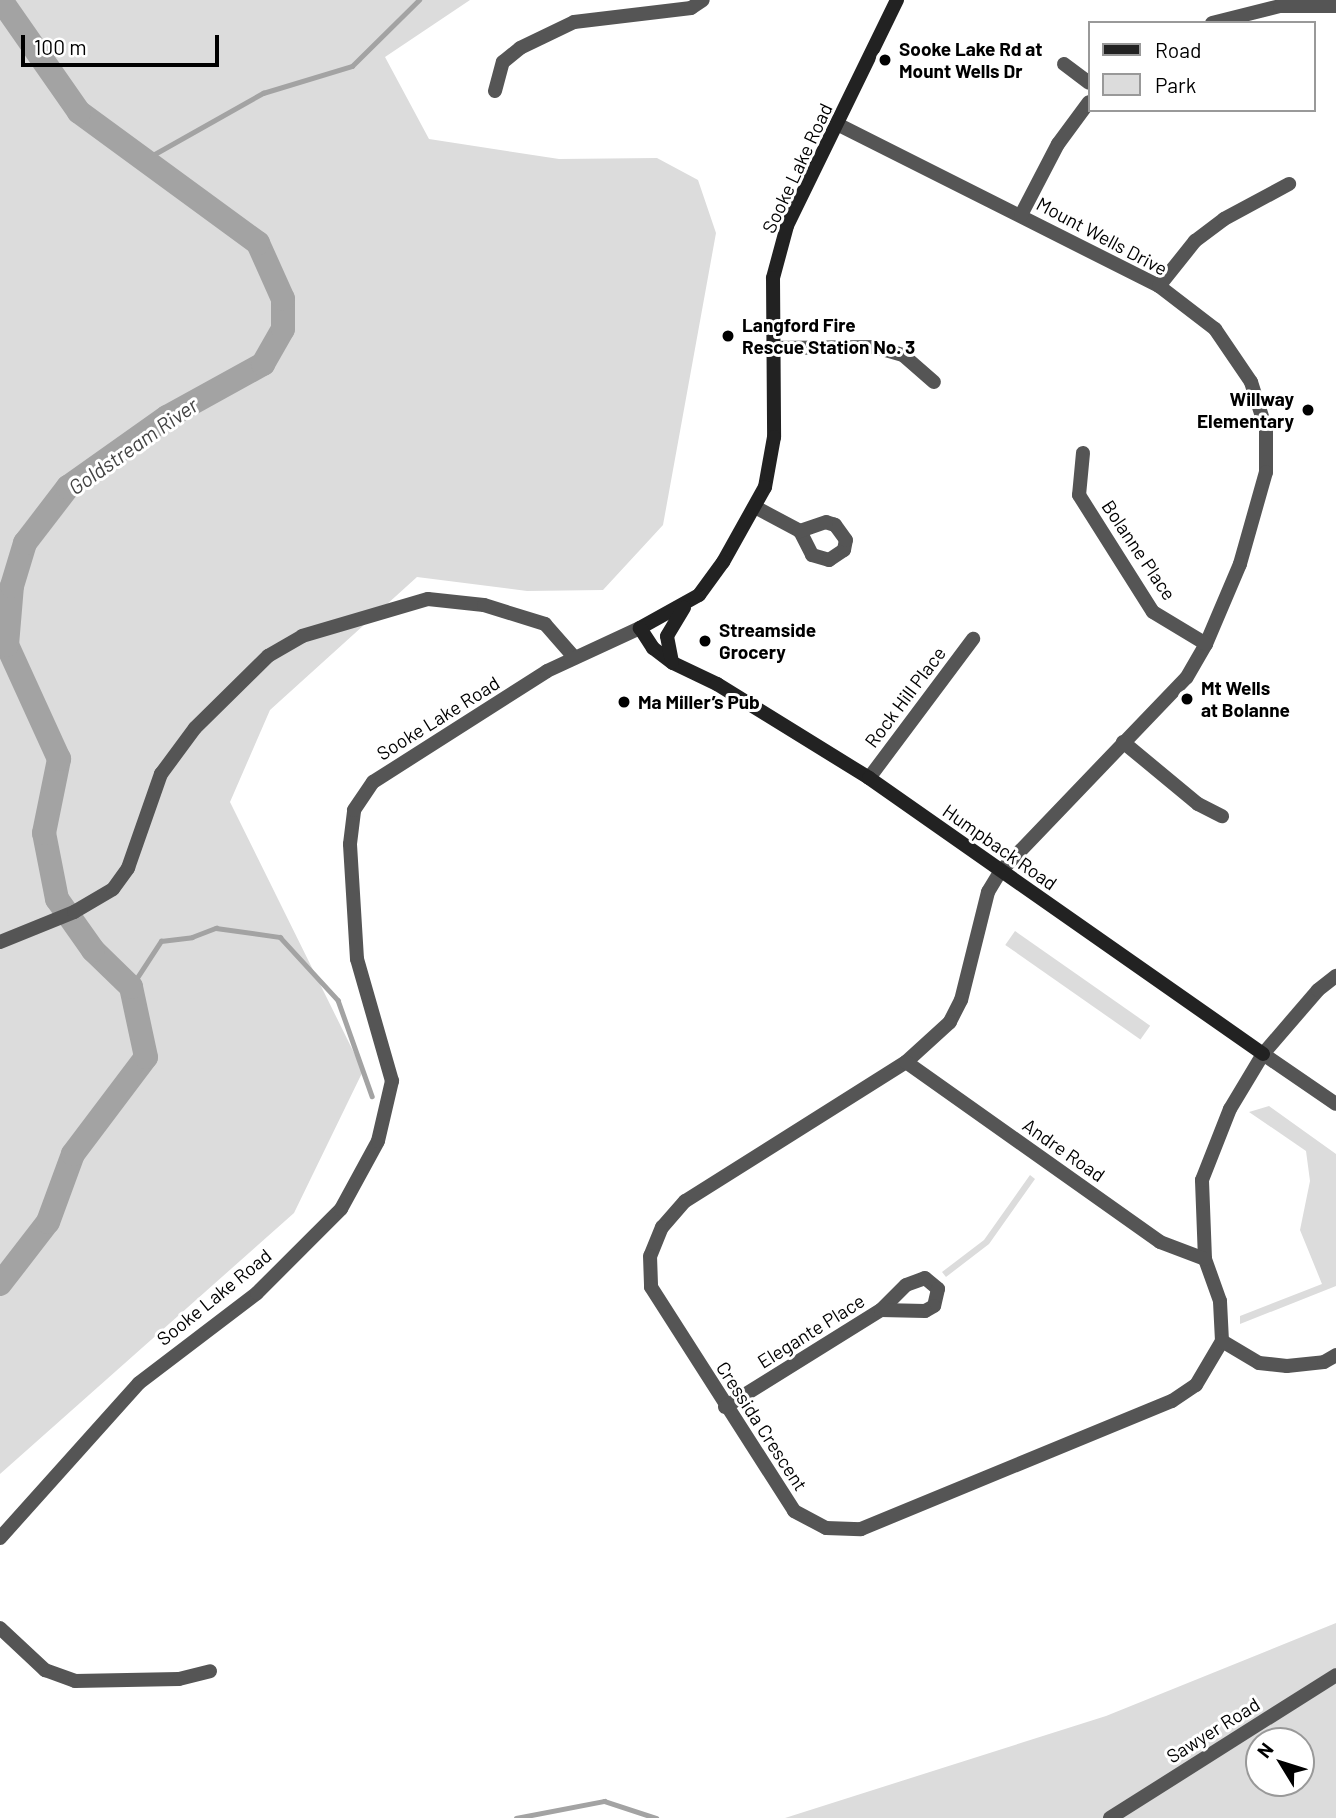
<!DOCTYPE html>
<html>
<head>
<meta charset="utf-8">
<style>
	body { margin:0 }
	#map { position:relative; width:1336px; height:1818px; overflow:hidden; background:#fff; font-family:Barlow,sans-serif }
	div>[style] { position:absolute }
	.green>* { inset:0; background:#dcdcdc; transform-origin:0 0 }
	.stream>* { height:4.5px; margin:-2.25px; padding:0 2.25px; transform-origin:2.25px; border-radius:2.25px; background:#a3a3a3 }
	.river>* { height:24px; margin:-12px; padding:0 12px; transform-origin:12px; border-radius:12px; background:#a3a3a3 }
	.street>* { height:14px; margin:-7px; padding:0 7px; transform-origin:7px; border-radius:7px; background:#555 }
	.secondary>* { height:14px; margin:-7px; padding:0 7px; transform-origin:7px; border-radius:7px; background:#222 }
	.dots>* { width:19px; height:19px; translate:-50% -50%; box-sizing:border-box; border:4px solid #fff; border-radius:50% }
	span { translate:-50% -50%; white-space:nowrap; text-align:center; line-height:1.15; -webkit-text-stroke:6px #fff; paint-order:stroke }
	.poi-label { font-size:19px; color:#000; font-weight:700 }
	.left { translate:0 -50%; text-align:left }
	.right { translate:-100% -50%; text-align:right }
	.street-label { font-size:19px; color:#000 }
	.water-label { font-size:21px; color:#444; font-style:italic }
	.legend { position:absolute; left:1088px; top:21px; width:228px; height:91px; box-sizing:border-box; background:#fff; border:2px solid #999; margin:0; padding:9px 12px; list-style:none; font-size:21px; color:#000 }
	.legend li { display:flex; align-items:center; gap:14px; height:35px }
	.legend b { width:35px; border:2px solid #999 }
	.north { position:absolute; left:1245px; top:1727px; width:70px; height:70px; box-sizing:border-box; background:#fff; border:2px solid #999; border-radius:50%; rotate:308deg; font-size:19px; font-weight:700; line-height:28px; text-align:center; color:#000 }
	.north::after { content:''; display:block; margin:auto; width:24px; height:32px; background:#000; clip-path:polygon(50% 0,100% 100%,50% 72%,0 100%) }
	.scale { position:absolute; left:21px; top:35px; width:198px; height:32px; box-sizing:border-box; border:4px solid #000; border-top:0; padding-left:9px; font-size:21px; line-height:24px; white-space:nowrap; color:#000; -webkit-text-stroke:5px #fff; paint-order:stroke }
</style>
</head>
<body>
<div id="map">
	<div class="green">
		<div style="clip-path:polygon(0 0,470px 0,385px 57px,429px 139px,559px 159px,657px 158px,698px 180px,716px 233px,663px 525px,603px 590px,527px 591px,417px 577px,270px 710px,230px 802px,363px 1071px,294px 1213px,0 1474px)"></div>
		<div style="left:1015px;top:931px;width:165px;height:17px;rotate:35deg"></div>
		<div style="clip-path:polygon(1269px 1106px,1336px 1154px,1336px 1286px,1240px 1324px,1240px 1316px,1322px 1284px,1300px 1230px,1310px 1181px,1306px 1151px,1249px 1112px)"></div>
		<div style="clip-path:polygon(1030px 1175px,1035px 1179px,989px 1244px,946px 1277px,942px 1272px,984px 1240px)"></div>
		<div style="clip-path:polygon(evenodd,1336px 1623px,1336px 1818px,785px 1818px,1106px 1716px,1336px 1623px,1259px 1741px,1301px 1741px,1301px 1783px,1259px 1783px,1259px 1741px)"></div>
	</div>
	<div class="stream">
		<div style="left:144px;top:160px;width:137px;rotate:-29.4deg"></div>
		<div style="left:263px;top:93px;width:93px;rotate:-16.9deg"></div>
		<div style="left:352px;top:66px;width:94px;rotate:-44.6deg"></div>
		<div style="left:0;top:652px;width:10px;rotate:-45deg"></div>
		<div style="left:131px;top:987px;width:55px;rotate:-56.9deg"></div>
		<div style="left:161px;top:941px;width:31px;rotate:-7deg"></div>
		<div style="left:192px;top:937px;width:26px;rotate:-21deg"></div>
		<div style="left:216px;top:928px;width:65px;rotate:8deg"></div>
		<div style="left:280px;top:937px;width:86px;rotate:47.4deg"></div>
		<div style="left:338px;top:1000px;width:102px;rotate:70.5deg"></div>
		<div style="left:516px;top:1818px;width:90px;rotate:-10.9deg"></div>
		<div style="left:604px;top:1801px;width:55px;rotate:18.1deg"></div>
	</div>
	<div class="river">
		<div style="left:0;top:1284px;width:78px;rotate:-52.3deg"></div>
		<div style="left:48px;top:1222px;width:72px;rotate:-69.8deg"></div>
		<div style="left:73px;top:1154px;width:121px;rotate:-53deg"></div>
		<div style="left:146px;top:1057px;width:72px;rotate:-102.1deg"></div>
		<div style="left:131px;top:987px;width:53px;rotate:-135.8deg"></div>
		<div style="left:93px;top:950px;width:62px;rotate:-125.2deg"></div>
		<div style="left:57px;top:899px;width:67px;rotate:-101.1deg"></div>
		<div style="left:44px;top:833px;width:76px;rotate:-78.5deg"></div>
		<div style="left:59px;top:759px;width:125px;rotate:-114.5deg"></div>
		<div style="left:7px;top:645px;width:59px;rotate:-85.2deg"></div>
		<div style="left:12px;top:586px;width:45px;rotate:-73.2deg"></div>
		<div style="left:25px;top:543px;width:71px;rotate:-52.5deg"></div>
		<div style="left:68px;top:487px;width:121px;rotate:-35.3deg"></div>
		<div style="left:167px;top:417px;width:110px;rotate:-28.9deg"></div>
		<div style="left:263px;top:364px;width:40px;rotate:-60.3deg"></div>
		<div style="left:283px;top:329px;width:30px;rotate:-90deg"></div>
		<div style="left:283px;top:299px;width:61px;rotate:-114.1deg"></div>
		<div style="left:258px;top:243px;width:222px;rotate:-143.8deg"></div>
		<div style="left:79px;top:112px;width:136px;rotate:-124.9deg"></div>
	</div>
	<div class="street">
		<div style="left:1212px;top:23px;width:70px;rotate:-14deg"></div>
		<div style="left:1280px;top:6px;width:56px"></div>
		<div style="left:1064px;top:64px;width:31px;rotate:37deg"></div>
		<div style="left:495px;top:91px;width:30px;rotate:-75deg"></div>
		<div style="left:503px;top:62px;width:22px;rotate:-39deg"></div>
		<div style="left:520px;top:48px;width:60px;rotate:-25.7deg"></div>
		<div style="left:574px;top:22px;width:118px;rotate:-6.8deg"></div>
		<div style="left:691px;top:8px;width:14px;rotate:-34deg"></div>
		<div style="left:837px;top:124px;width:360px;rotate:26.7deg"></div>
		<div style="left:1159px;top:286px;width:71px;rotate:37.5deg"></div>
		<div style="left:1215px;top:329px;width:64px;rotate:55.8deg"></div>
		<div style="left:1251px;top:382px;width:49px;rotate:72.3deg"></div>
		<div style="left:1266px;top:429px;width:43px;rotate:90deg"></div>
		<div style="left:1266px;top:472px;width:96px;rotate:105.8deg"></div>
		<div style="left:1240px;top:564px;width:87px;rotate:113deg"></div>
		<div style="left:1206px;top:644px;width:39px;rotate:120deg"></div>
		<div style="left:1186px;top:678px;width:269px;rotate:133.8deg"></div>
		<div style="left:1000px;top:872px;width:23px;rotate:121deg"></div>
		<div style="left:988px;top:892px;width:111px;rotate:104deg"></div>
		<div style="left:961px;top:1000px;width:25px;rotate:117deg"></div>
		<div style="left:950px;top:1022px;width:59px;rotate:137.7deg"></div>
		<div style="left:906px;top:1062px;width:261px;rotate:147.8deg"></div>
		<div style="left:685px;top:1201px;width:35px;rotate:131deg"></div>
		<div style="left:662px;top:1227px;width:31px;rotate:112deg"></div>
		<div style="left:650px;top:1256px;width:31px;rotate:88deg"></div>
		<div style="left:651px;top:1287px;width:266px;rotate:57.4deg"></div>
		<div style="left:794px;top:1511px;width:36px;rotate:28deg"></div>
		<div style="left:826px;top:1528px;width:35px;rotate:2deg"></div>
		<div style="left:861px;top:1529px;width:336px;rotate:-22.4deg"></div>
		<div style="left:1172px;top:1401px;width:29px;rotate:-34deg"></div>
		<div style="left:1196px;top:1385px;width:51px;rotate:-59.4deg"></div>
		<div style="left:1222px;top:1341px;width:40px;rotate:-92.9deg"></div>
		<div style="left:1220px;top:1301px;width:45px;rotate:-109.7deg"></div>
		<div style="left:1205px;top:1259px;width:79px;rotate:-92.2deg"></div>
		<div style="left:1202px;top:1180px;width:76px;rotate:-68.5deg"></div>
		<div style="left:1230px;top:1109px;width:64px;rotate:-59deg"></div>
		<div style="left:1263px;top:1054px;width:84px;rotate:-49.3deg"></div>
		<div style="left:1318px;top:990px;width:23px;rotate:-38deg"></div>
		<div style="left:1021px;top:215px;width:80px;rotate:-62.5deg"></div>
		<div style="left:1058px;top:144px;width:52px;rotate:-53.6deg"></div>
		<div style="left:1159px;top:286px;width:58px;rotate:-51.3deg"></div>
		<div style="left:1195px;top:241px;width:36px;rotate:-37deg"></div>
		<div style="left:1224px;top:219px;width:74px;rotate:-28.3deg"></div>
		<div style="left:770px;top:348px;width:105px;rotate:-0.5deg"></div>
		<div style="left:875px;top:347px;width:29px;rotate:16deg"></div>
		<div style="left:903px;top:355px;width:41px;rotate:41.1deg"></div>
		<div style="left:1083px;top:453px;width:42px;rotate:95.4deg"></div>
		<div style="left:1079px;top:495px;width:138px;rotate:57.7deg"></div>
		<div style="left:1153px;top:612px;width:62px;rotate:31.1deg"></div>
		<div style="left:755px;top:507px;width:51px;rotate:28.1deg"></div>
		<div style="left:800px;top:531px;width:27px;rotate:63deg"></div>
		<div style="left:812px;top:555px;width:18px;rotate:16deg"></div>
		<div style="left:829px;top:560px;width:18px;rotate:-34deg"></div>
		<div style="left:844px;top:550px;width:10px;rotate:-79deg"></div>
		<div style="left:846px;top:540px;width:19px;rotate:-126deg"></div>
		<div style="left:835px;top:525px;width:9px;rotate:-162deg"></div>
		<div style="left:826px;top:522px;width:28px;rotate:161deg"></div>
		<div style="left:1123px;top:742px;width:97px;rotate:39.6deg"></div>
		<div style="left:1198px;top:804px;width:27px;rotate:27deg"></div>
		<div style="left:869px;top:778px;width:174px;rotate:-53.2deg"></div>
		<div style="left:0;top:942px;width:80px;rotate:-22.1deg"></div>
		<div style="left:74px;top:912px;width:45px;rotate:-30.5deg"></div>
		<div style="left:113px;top:889px;width:26px;rotate:-54deg"></div>
		<div style="left:128px;top:868px;width:100px;rotate:-70.7deg"></div>
		<div style="left:161px;top:774px;width:57px;rotate:-53.5deg"></div>
		<div style="left:195px;top:728px;width:103px;rotate:-44.6deg"></div>
		<div style="left:268px;top:656px;width:39px;rotate:-30deg"></div>
		<div style="left:302px;top:636px;width:131px;rotate:-16.4deg"></div>
		<div style="left:428px;top:599px;width:56px;rotate:6.1deg"></div>
		<div style="left:484px;top:605px;width:64px;rotate:17.3deg"></div>
		<div style="left:545px;top:624px;width:44px;rotate:48.7deg"></div>
		<div style="left:1263px;top:1054px;width:88px;rotate:34.4deg"></div>
		<div style="left:906px;top:1062px;width:311px;rotate:35.3deg"></div>
		<div style="left:1160px;top:1242px;width:48px;rotate:20.7deg"></div>
		<div style="left:1222px;top:1341px;width:43px;rotate:30.7deg"></div>
		<div style="left:1259px;top:1363px;width:28px;rotate:6deg"></div>
		<div style="left:1287px;top:1366px;width:37px;rotate:-6deg"></div>
		<div style="left:1324px;top:1362px;width:14px;rotate:-30deg"></div>
		<div style="left:725px;top:1407px;width:184px;rotate:-31.9deg"></div>
		<div style="left:881px;top:1310px;width:35px;rotate:-45deg"></div>
		<div style="left:906px;top:1285px;width:20px;rotate:-20deg"></div>
		<div style="left:925px;top:1278px;width:17px;rotate:40deg"></div>
		<div style="left:938px;top:1289px;width:17px;rotate:103deg"></div>
		<div style="left:934px;top:1306px;width:10px;rotate:151deg"></div>
		<div style="left:925px;top:1311px;width:44px;rotate:-178.7deg"></div>
		<div style="left:0;top:1538px;width:208px;rotate:-48.1deg"></div>
		<div style="left:139px;top:1383px;width:148px;rotate:-37.3deg"></div>
		<div style="left:257px;top:1293px;width:119px;rotate:-45deg"></div>
		<div style="left:341px;top:1209px;width:77px;rotate:-61.4deg"></div>
		<div style="left:378px;top:1141px;width:62px;rotate:-76.9deg"></div>
		<div style="left:392px;top:1081px;width:127px;rotate:-106deg"></div>
		<div style="left:357px;top:959px;width:115px;rotate:-93.5deg"></div>
		<div style="left:350px;top:844px;width:34px;rotate:-83deg"></div>
		<div style="left:354px;top:810px;width:34px;rotate:-56deg"></div>
		<div style="left:373px;top:782px;width:206px;rotate:-32.5deg"></div>
		<div style="left:547px;top:671px;width:102px;rotate:-24.8deg"></div>
		<div style="left:0;top:1628px;width:62px;rotate:43deg"></div>
		<div style="left:45px;top:1670px;width:32px;rotate:20deg"></div>
		<div style="left:75px;top:1681px;width:104px;rotate:-1.1deg"></div>
		<div style="left:179px;top:1679px;width:32px;rotate:-14deg"></div>
		<div style="left:1110px;top:1818px;width:267px;rotate:-32.3deg"></div>
	</div>
	<div class="secondary">
		<div style="left:897px;top:0;width:251px;rotate:116deg"></div>
		<div style="left:787px;top:226px;width:54px;rotate:105.1deg"></div>
		<div style="left:773px;top:278px;width:159px;rotate:89.6deg"></div>
		<div style="left:774px;top:437px;width:51px;rotate:100.2deg"></div>
		<div style="left:765px;top:487px;width:86px;rotate:119.2deg"></div>
		<div style="left:723px;top:562px;width:41px;rotate:126deg"></div>
		<div style="left:699px;top:595px;width:68px;rotate:150.8deg"></div>
		<div style="left:640px;top:628px;width:24px;rotate:57deg"></div>
		<div style="left:653px;top:648px;width:25px;rotate:37deg"></div>
		<div style="left:673px;top:663px;width:49px;rotate:25.5deg"></div>
		<div style="left:717px;top:684px;width:179px;rotate:31.7deg"></div>
		<div style="left:869px;top:778px;width:481px;rotate:35deg"></div>
		<div style="left:672px;top:662px;width:26px;rotate:-101deg"></div>
		<div style="left:667px;top:636px;width:33px;rotate:-59deg"></div>
	</div>
	<div class="dots">
		<div style="left:885px;top:60px;background:#000"></div>
		<div style="left:728px;top:336px;background:#000"></div>
		<div style="left:1308px;top:410px;background:#000"></div>
		<div style="left:705px;top:641px;background:#000"></div>
		<div style="left:1187px;top:699px;background:#000"></div>
		<div style="left:624px;top:702px;background:#000"></div>
	</div>
	<div class="poi-label">
		<span class="left" style="left:899px;top:60px">Sooke Lake Rd at<br>Mount Wells Dr</span>
		<span class="left" style="left:742px;top:336px">Langford Fire<br>Rescue Station No. 3</span>
		<span class="right" style="left:1294px;top:410px">Willway<br>Elementary</span>
		<span class="left" style="left:719px;top:641px">Streamside<br>Grocery</span>
		<span class="left" style="left:1201px;top:699px">Mt Wells<br>at Bolanne</span>
		<span class="left" style="left:638px;top:702px">Ma Miller’s Pub</span>
	</div>
	<div class="street-label">
		<span style="left:797px;top:168px;rotate:-65deg">Sooke Lake Road</span>
		<span style="left:1102px;top:236px;rotate:28deg">Mount Wells Drive</span>
		<span style="left:1139px;top:550px;rotate:56deg">Bolanne Place</span>
		<span style="left:905px;top:697px;rotate:-53deg">Rock Hill Place</span>
		<span style="left:438px;top:718px;rotate:-32deg">Sooke Lake Road</span>
		<span style="left:1000px;top:847px;rotate:35deg">Humpback Road</span>
		<span style="left:1064px;top:1150px;rotate:35deg">Andre Road</span>
		<span style="left:214px;top:1297px;rotate:-39deg">Sooke Lake Road</span>
		<span style="left:811px;top:1331px;rotate:-32deg">Elegante Place</span>
		<span style="left:762px;top:1426px;rotate:57deg">Cressida Crescent</span>
		<span style="left:1213px;top:1730px;rotate:-32deg">Sawyer Road</span>
	</div>
	<div class="water-label">
		<span style="left:133px;top:446px;rotate:-35deg">Goldstream River</span>
	</div>
	<ul class="legend">
	<li><b style="height:9px;background:#222"></b>Road</li>
	<li><b style="height:19px;background:#dcdcdc"></b>Park</li>
	</ul>
	<div class="north">N</div>
	<div class="scale">100 m</div>
</div>
</body>
</html>
